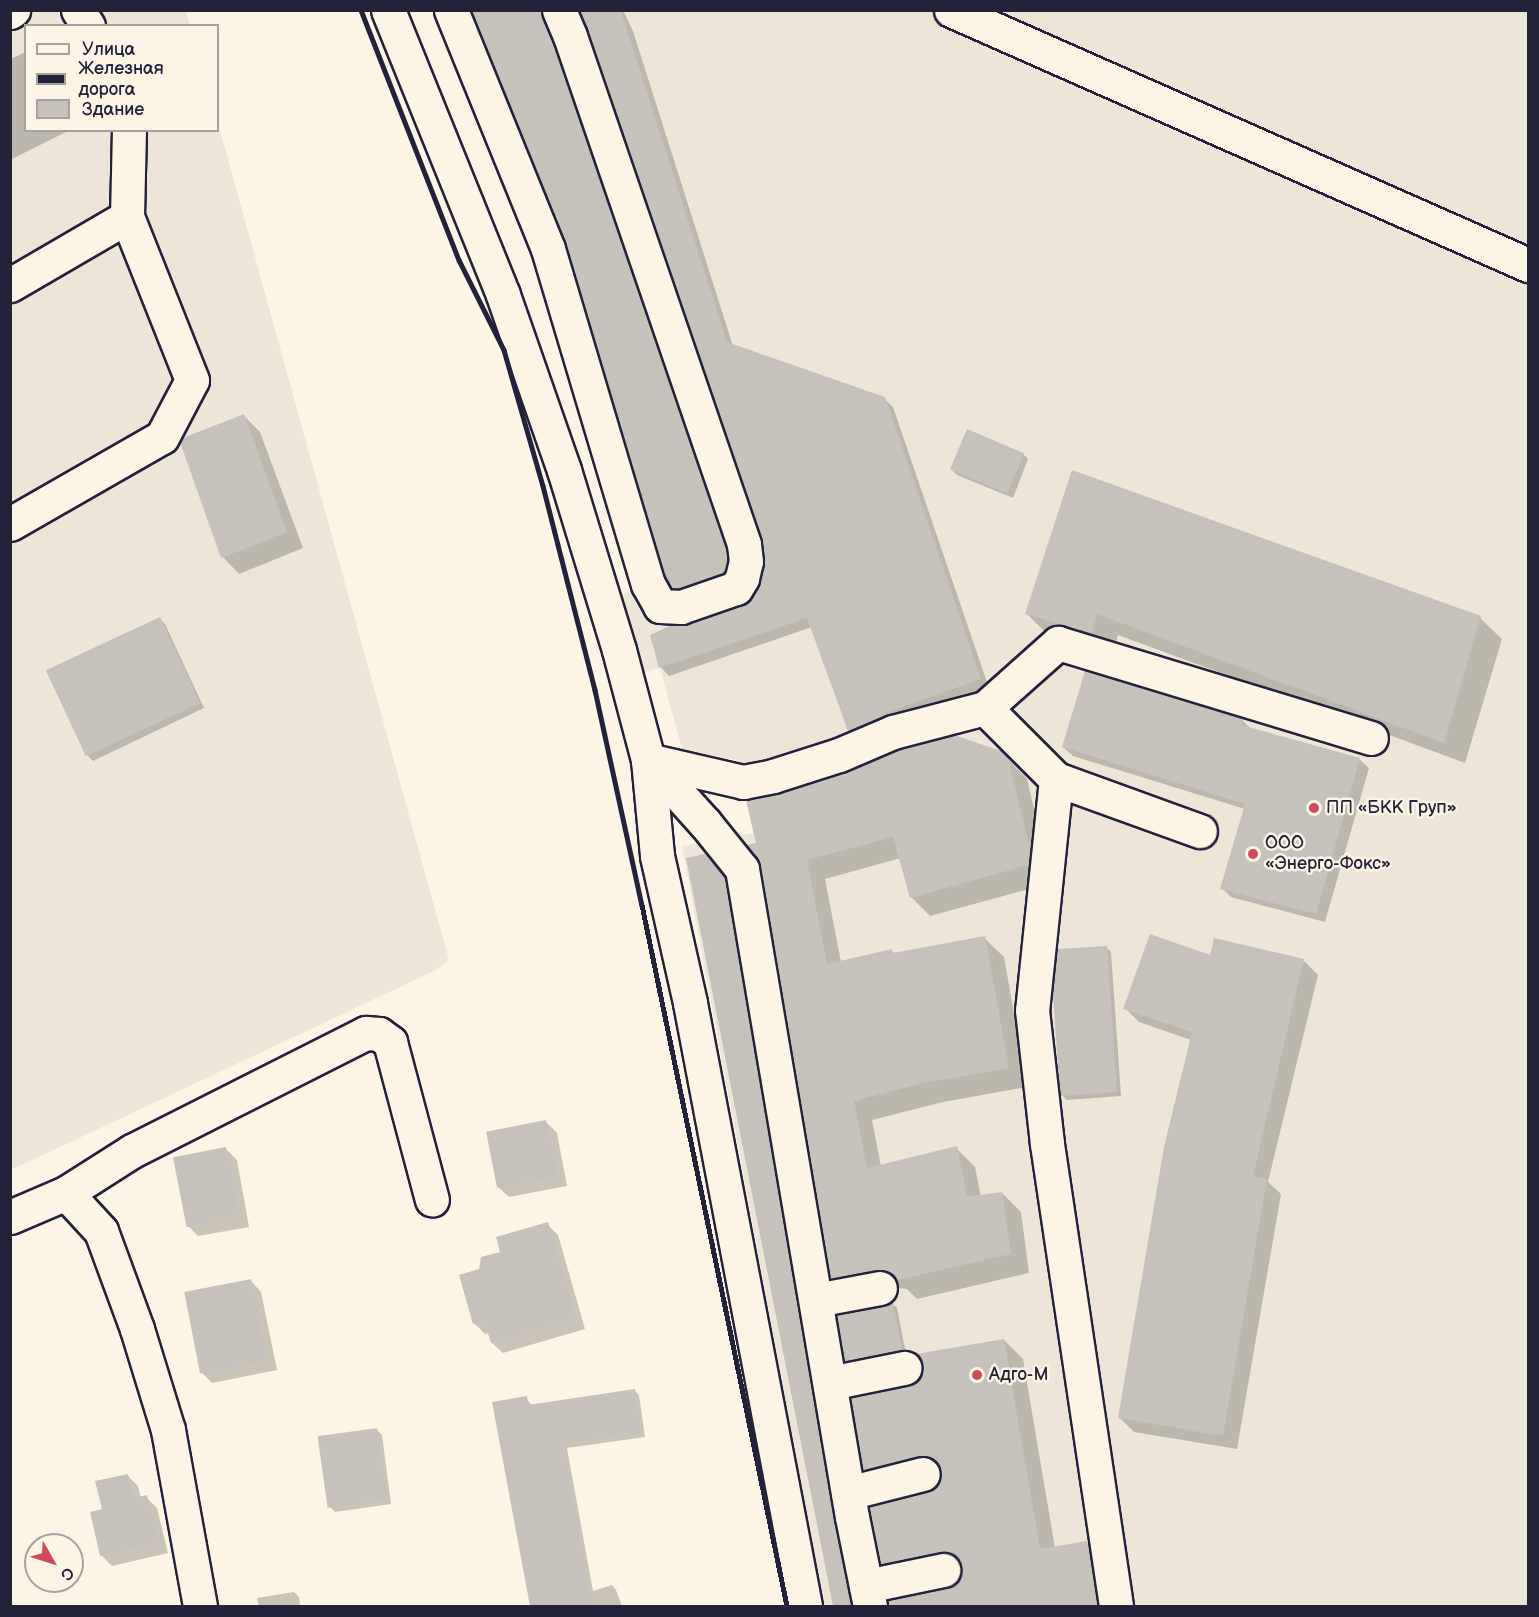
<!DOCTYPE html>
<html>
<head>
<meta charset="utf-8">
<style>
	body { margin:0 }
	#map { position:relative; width:1539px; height:1617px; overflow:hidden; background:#fcf5e5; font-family:"Balsamiq Sans",sans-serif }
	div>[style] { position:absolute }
	.built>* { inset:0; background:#ece5d8 }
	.shadow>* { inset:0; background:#0003 }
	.building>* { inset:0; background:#c6c1bb; transform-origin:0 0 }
	.roads { filter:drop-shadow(2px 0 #22223b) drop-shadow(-2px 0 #22223b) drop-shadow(0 2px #22223b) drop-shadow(0 -2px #22223b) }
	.minor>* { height:33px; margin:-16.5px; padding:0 16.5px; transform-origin:16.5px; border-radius:16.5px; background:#fcf5e5 }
	.rail>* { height:4.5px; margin:-2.25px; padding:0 2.25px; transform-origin:2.25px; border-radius:2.25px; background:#22223b }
	.dots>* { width:16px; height:16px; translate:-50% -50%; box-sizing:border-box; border:3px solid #fcf5e5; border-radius:50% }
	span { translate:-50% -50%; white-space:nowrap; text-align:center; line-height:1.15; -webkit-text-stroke:5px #fcf5e5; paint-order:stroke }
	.poi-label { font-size:18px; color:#22223b }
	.left { translate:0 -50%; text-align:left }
	.frame { position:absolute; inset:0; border:12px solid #22223b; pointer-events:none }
	.legend { position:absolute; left:24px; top:24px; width:195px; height:108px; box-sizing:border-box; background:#fcf5e5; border:2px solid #a5a1a1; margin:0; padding:8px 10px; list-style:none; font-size:18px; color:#22223b }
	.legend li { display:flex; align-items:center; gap:12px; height:30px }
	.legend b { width:30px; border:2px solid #a5a1a1 }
	.north { position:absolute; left:24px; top:1533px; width:60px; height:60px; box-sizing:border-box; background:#fcf5e5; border:2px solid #a5a1a1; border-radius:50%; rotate:129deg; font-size:16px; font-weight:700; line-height:24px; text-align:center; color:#22223b }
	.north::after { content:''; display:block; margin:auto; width:21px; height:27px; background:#d1495b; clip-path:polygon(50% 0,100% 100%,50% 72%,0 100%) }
</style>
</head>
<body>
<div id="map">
	<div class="built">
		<div style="clip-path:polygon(10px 11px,186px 11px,190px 25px,26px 26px,26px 130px,218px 130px,218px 123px,449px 960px,432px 972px,11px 1170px)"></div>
		<div style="clip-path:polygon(451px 11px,1528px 11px,1528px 1606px,824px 1606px,682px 846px,753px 833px,740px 761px,682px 749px,660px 668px,638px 673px,620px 595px,648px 584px)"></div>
	</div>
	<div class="shadow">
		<div style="clip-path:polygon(473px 10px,551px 10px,734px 558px,732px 581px,681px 596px,673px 587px,567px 241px)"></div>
		<div style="clip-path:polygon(581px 10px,623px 10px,633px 31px,733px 346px,884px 399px,893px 407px,989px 688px,894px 721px,857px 739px,849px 730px,812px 627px,669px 676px,661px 667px,687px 626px,744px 607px,760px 588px,766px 559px,763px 538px)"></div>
		<div style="clip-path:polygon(26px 52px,26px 130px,70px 130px,10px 160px,10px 59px)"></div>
		<div style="clip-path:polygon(244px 416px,260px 432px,303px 548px,239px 574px,223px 557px,182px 443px)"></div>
		<div style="clip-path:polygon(1023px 454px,1028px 459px,1013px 498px,957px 475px,952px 470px)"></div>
		<div style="clip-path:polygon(1073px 472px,1480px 618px,1502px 639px,1465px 763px,1118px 635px,1113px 654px,1048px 635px,1027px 614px)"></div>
		<div style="clip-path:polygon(160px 619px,165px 624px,204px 708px,93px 761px,88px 756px)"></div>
		<div style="clip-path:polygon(1242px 720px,1252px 730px,1359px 759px,1369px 768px,1325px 922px,1231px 897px,1222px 888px,1245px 809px,1073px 756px,1063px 747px)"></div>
		<div style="clip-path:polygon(1001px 752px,1027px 779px,1048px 868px,1047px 884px,930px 916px,911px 897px,901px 858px,825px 879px,841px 962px,892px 951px,896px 954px,984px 938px,1004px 957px,1027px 1087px,943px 1102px,872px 1120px,881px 1166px,956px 1148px,975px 1167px,981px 1197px,1002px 1193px,1021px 1212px,1029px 1273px,917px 1299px,907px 1289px,897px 1288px,851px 1297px,832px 1277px,762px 865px)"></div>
		<div style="clip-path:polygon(705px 855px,742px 897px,867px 1606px,834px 1606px,688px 859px)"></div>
		<div style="clip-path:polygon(1106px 947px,1111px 952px,1121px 1096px,1067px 1100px,1062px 1095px)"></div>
		<div style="clip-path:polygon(1211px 957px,1304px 961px,1318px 975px,1268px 1182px,1281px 1194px,1237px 1449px,1134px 1432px,1120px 1418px,1191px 1040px,1139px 1022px,1125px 1008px)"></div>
		<div style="clip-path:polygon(546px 1122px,557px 1133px,567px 1186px,509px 1197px,498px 1187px)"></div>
		<div style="clip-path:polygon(226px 1149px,237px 1160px,249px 1227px,198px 1236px,187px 1225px)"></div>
		<div style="clip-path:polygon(547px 1224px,558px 1235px,585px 1329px,503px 1353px,492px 1343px,489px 1333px,485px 1334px,474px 1323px,481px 1270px,501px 1253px)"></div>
		<div style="clip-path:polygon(251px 1281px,261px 1292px,277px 1370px,212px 1383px,201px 1372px)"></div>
		<div style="clip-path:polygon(892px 1303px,897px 1308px,906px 1354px,851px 1365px,846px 1360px)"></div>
		<div style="clip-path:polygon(1004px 1340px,1023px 1359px,1055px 1548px,1087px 1543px,1106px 1561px,1112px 1606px,889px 1606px,889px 1602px,957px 1585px,963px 1571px,901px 1582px,882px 1563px,929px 1493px,937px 1489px,943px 1474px,883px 1488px,864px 1469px,917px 1384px)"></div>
		<div style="clip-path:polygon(634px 1390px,639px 1395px,645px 1437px,567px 1448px,593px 1591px,612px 1585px,616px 1590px,622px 1606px,532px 1606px,494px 1404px,526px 1398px,532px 1406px)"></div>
		<div style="clip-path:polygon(377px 1430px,382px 1435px,391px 1504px,335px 1512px,330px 1507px)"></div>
		<div style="clip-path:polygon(127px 1475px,138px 1486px,141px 1498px,146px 1497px,157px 1508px,168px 1553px,112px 1566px,101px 1555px,104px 1510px)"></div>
		<div style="clip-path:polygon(294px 1592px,299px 1597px,300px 1606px,259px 1606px,257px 1598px)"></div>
	</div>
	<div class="building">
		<div style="clip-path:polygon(471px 10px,541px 10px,726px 548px,727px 560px,723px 573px,678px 588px,671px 588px,665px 577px,566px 244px)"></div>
		<div style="clip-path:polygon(580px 10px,620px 10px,624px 21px,727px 342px,885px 397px,981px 679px,885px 713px,889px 714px,848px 731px,807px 618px,659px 668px,650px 635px,672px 625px,687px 625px,742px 606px,752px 598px,760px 583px,764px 565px,763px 542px)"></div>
		<div style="clip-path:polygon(244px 414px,287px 532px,221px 558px,180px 442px,183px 438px)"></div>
		<div style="left:967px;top:429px;width:62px;height:44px;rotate:23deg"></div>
		<div style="clip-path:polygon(1072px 470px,1481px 616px,1444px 743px,1097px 614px,1092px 633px,1025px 614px)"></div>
		<div style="left:160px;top:617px;width:95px;height:126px;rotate:65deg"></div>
		<div style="clip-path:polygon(1085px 671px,1243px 719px,1241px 725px,1360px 758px,1316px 914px,1220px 889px,1245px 804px,1062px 747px)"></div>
		<div style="clip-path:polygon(954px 735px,1001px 751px,1008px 758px,1030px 848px,1028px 865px,910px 898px,893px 837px,807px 860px,827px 964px,892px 949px,893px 953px,985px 936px,1009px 1068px,923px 1083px,854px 1101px,867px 1168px,957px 1146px,967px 1197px,1002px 1192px,1011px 1254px,897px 1280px,887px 1271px,877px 1270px,830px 1278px,760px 866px,747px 845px,756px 843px,746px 800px,779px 794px,845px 773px,899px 750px)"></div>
		<div style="clip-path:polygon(705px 854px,724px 877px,834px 1520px,851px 1606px,833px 1606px,686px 858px)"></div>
		<div style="clip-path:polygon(1150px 934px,1210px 955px,1214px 938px,1304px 959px,1253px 1176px,1267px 1179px,1223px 1436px,1118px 1418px,1164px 1147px,1192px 1032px,1123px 1009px)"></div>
		<div style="clip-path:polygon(1107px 946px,1117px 1092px,1060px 1096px,1053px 994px,1057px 949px)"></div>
		<div style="left:546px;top:1120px;width:57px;height:61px;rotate:79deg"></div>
		<div style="left:226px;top:1147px;width:71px;height:54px;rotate:79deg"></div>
		<div style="clip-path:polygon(548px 1222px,575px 1318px,491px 1343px,484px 1321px,473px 1324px,459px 1275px,479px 1269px,481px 1257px,500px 1252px,496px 1237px)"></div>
		<div style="left:251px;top:1279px;width:83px;height:68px;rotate:79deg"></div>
		<div style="clip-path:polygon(893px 1302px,902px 1350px,845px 1361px,837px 1315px,883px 1306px)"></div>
		<div style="clip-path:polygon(1004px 1339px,1040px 1549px,1087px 1541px,1097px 1606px,888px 1606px,888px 1601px,955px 1584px,961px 1576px,961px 1567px,957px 1557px,948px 1552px,940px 1552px,881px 1564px,869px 1507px,928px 1492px,936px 1488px,941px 1480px,941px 1470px,936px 1461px,928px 1456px,919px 1456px,863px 1470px,851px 1398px,916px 1382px,922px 1374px,922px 1365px,916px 1354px)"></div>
		<div style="clip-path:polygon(635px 1389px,641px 1432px,563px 1443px,593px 1606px,530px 1606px,492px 1402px,527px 1396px,528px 1405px)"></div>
		<div style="left:377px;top:1428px;width:72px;height:60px;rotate:82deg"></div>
		<div style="clip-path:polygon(128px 1474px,134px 1498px,147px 1495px,158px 1542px,100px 1556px,90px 1512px,102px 1509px,95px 1481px)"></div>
	</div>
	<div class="roads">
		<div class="minor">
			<div style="left:78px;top:10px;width:19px;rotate:58deg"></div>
			<div style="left:388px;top:10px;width:307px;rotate:68deg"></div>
			<div style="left:503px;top:295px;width:185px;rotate:70.8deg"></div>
			<div style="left:564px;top:470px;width:188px;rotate:73deg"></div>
			<div style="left:619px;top:650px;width:114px;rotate:75.2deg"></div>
			<div style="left:648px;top:760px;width:96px;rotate:84.6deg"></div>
			<div style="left:657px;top:856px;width:151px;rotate:77.3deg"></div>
			<div style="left:690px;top:1003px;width:614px;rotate:79.2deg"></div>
			<div style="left:451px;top:10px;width:258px;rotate:67.9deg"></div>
			<div style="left:548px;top:249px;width:350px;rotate:73.4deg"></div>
			<div style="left:648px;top:584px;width:25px;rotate:61deg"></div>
			<div style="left:660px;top:606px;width:21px;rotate:3deg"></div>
			<div style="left:681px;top:607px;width:58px;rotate:-19.1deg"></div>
			<div style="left:736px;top:588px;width:12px;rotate:-59deg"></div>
			<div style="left:742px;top:578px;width:17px;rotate:-77deg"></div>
			<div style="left:746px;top:561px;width:17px;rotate:-97deg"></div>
			<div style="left:744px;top:544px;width:537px;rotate:-108.91deg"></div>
			<div style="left:570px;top:36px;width:28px;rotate:-113deg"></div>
			<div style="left:951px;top:10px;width:631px;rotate:23.84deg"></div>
			<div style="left:10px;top:12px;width:4px;rotate:-34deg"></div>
			<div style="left:10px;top:285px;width:135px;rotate:-30.2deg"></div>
			<div style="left:10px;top:524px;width:175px;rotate:-29.8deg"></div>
			<div style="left:162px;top:437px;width:64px;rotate:-62.2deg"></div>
			<div style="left:192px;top:380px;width:175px;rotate:-111.7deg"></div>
			<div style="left:127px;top:217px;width:87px;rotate:-88.7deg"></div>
			<div style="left:985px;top:708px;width:98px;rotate:-41.7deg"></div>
			<div style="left:1058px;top:643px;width:327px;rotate:16.9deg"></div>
			<div style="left:648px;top:760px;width:85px;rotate:47.9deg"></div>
			<div style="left:705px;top:823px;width:59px;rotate:51.2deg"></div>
			<div style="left:742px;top:869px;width:657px;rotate:80.37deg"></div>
			<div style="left:852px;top:1517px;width:91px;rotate:78.6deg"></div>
			<div style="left:648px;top:760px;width:98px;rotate:13deg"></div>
			<div style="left:743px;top:782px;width:31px;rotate:-11deg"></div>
			<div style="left:773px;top:776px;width:69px;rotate:-17.7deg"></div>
			<div style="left:839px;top:755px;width:59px;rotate:-23.1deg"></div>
			<div style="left:893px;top:732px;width:95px;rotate:-14.6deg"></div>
			<div style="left:985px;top:708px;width:100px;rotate:45deg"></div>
			<div style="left:1056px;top:779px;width:153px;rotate:19.9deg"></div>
			<div style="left:1056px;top:779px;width:232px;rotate:95.9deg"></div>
			<div style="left:1032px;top:1010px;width:135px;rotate:83.6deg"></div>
			<div style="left:1047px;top:1144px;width:467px;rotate:81.5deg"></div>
			<div style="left:66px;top:1193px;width:52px;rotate:47.4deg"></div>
			<div style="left:101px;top:1231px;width:104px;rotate:69.8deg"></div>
			<div style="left:137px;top:1329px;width:106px;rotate:72.9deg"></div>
			<div style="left:168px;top:1430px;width:179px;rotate:79.7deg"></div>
			<div style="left:10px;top:1217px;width:61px;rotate:-23.2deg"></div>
			<div style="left:66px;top:1193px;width:78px;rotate:-32.5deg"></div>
			<div style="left:132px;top:1151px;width:262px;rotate:-26.8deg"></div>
			<div style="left:366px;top:1033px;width:13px;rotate:4deg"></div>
			<div style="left:379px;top:1034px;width:14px;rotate:36deg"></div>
			<div style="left:390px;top:1042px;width:163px;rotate:75.1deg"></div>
			<div style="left:816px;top:1300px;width:65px;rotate:-10.6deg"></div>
			<div style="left:830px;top:1383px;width:76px;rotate:-11.5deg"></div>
			<div style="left:848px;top:1493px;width:77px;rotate:-14.2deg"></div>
			<div style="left:866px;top:1586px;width:79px;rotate:-11.7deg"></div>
		</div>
	</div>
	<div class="rail">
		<div style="left:361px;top:10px;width:269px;rotate:68.6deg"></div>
		<div style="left:459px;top:260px;width:101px;rotate:63.4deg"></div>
		<div style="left:504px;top:350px;width:141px;rotate:74deg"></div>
		<div style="left:543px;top:486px;width:211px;rotate:75.7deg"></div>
		<div style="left:595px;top:690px;width:220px;rotate:77.7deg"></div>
		<div style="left:642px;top:905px;width:716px;rotate:78.31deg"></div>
	</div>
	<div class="dots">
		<div style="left:1314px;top:808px;background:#d1495b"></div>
		<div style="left:1253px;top:854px;background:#d1495b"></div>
		<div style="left:977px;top:1375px;background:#d1495b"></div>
	</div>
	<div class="poi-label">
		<span class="left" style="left:1326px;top:808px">ПП «БКК Груп»</span>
		<span class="left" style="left:1265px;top:854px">ООО<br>«Энерго-Фокс»</span>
		<span class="left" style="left:989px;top:1375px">Адго-М</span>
	</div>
	<div class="frame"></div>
	<ul class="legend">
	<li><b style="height:8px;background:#fcf5e5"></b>Улица</li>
	<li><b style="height:8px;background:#22223b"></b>Железная дорога</li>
	<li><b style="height:16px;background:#c6c1bb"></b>Здание</li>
	</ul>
	<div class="north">С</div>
</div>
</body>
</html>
